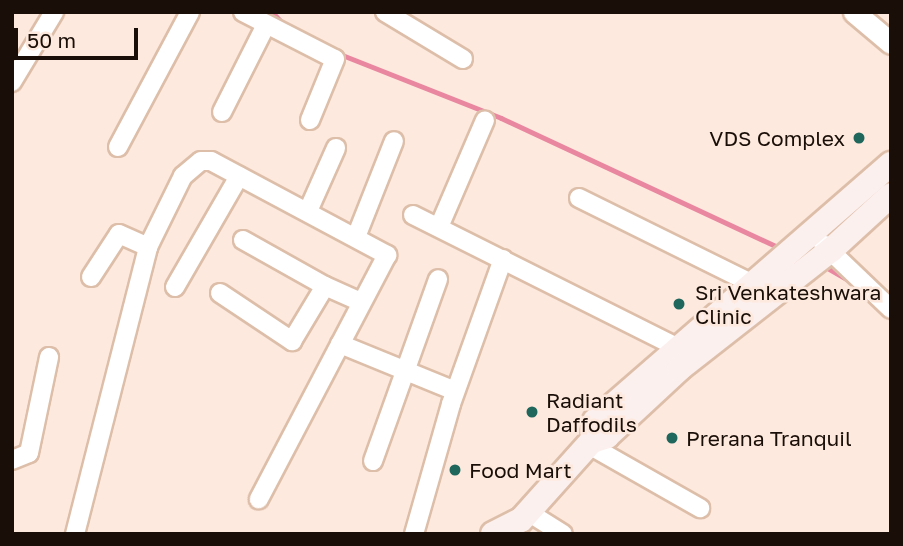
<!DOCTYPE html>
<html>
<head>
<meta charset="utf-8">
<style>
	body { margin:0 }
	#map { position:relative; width:903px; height:546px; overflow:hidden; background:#fde9dd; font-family:"Golos Text",sans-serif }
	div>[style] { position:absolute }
	.stream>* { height:5px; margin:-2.5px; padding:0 2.5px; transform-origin:2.5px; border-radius:2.5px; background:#e986a0 }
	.roads { filter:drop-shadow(2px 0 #ddbea9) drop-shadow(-2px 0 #ddbea9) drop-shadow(0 2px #ddbea9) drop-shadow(0 -2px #ddbea9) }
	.minor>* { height:18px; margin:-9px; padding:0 9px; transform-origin:9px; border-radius:9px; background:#fff }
	.tertiary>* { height:21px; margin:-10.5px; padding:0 10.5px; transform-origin:10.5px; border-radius:10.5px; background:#fff }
	.secondary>* { height:24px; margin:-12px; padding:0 12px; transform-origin:12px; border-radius:12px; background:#fcf0ee }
	.dots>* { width:19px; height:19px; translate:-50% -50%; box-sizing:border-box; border:4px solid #fde9dd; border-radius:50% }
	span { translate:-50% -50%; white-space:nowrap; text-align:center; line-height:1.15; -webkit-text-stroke:5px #fde9dd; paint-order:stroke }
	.poi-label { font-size:21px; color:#1a0f08 }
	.right { translate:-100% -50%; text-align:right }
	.left { translate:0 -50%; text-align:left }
	.frame { position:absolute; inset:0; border:14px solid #1a0f08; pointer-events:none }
	.scale { position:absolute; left:14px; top:28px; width:124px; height:32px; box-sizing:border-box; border:4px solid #1a0f08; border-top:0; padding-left:9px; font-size:21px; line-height:24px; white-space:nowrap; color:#1a0f08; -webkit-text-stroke:5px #fde9dd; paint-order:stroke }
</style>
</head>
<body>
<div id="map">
	<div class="stream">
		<div style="left:272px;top:12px;width:19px;rotate:47deg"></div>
		<div style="left:337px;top:53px;width:176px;rotate:21.6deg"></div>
		<div style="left:501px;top:118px;width:310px;rotate:25deg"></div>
		<div style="left:824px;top:266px;width:28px;rotate:30deg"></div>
	</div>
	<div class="roads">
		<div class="minor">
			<div style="left:243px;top:12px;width:103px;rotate:27.1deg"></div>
			<div style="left:335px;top:59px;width:66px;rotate:112.3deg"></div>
			<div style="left:385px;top:12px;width:91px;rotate:31.1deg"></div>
			<div style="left:12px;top:82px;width:82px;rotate:-59deg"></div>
			<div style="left:222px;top:112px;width:97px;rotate:-63.2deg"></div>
			<div style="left:118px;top:147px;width:153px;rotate:-61.9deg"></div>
			<div style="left:579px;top:198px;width:192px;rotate:26.3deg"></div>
			<div style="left:308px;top:211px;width:69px;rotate:-66deg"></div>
			<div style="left:413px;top:215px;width:297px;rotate:26.6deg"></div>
			<div style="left:439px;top:227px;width:116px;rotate:-66.7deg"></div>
			<div style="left:356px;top:237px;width:103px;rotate:-68.4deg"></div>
			<div style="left:823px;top:244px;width:94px;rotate:43.7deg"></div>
			<div style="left:91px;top:277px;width:51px;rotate:-56.9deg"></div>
			<div style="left:119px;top:234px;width:32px;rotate:24deg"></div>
			<div style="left:325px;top:286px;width:39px;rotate:24deg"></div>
			<div style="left:175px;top:287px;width:128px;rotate:-60deg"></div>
			<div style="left:220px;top:293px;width:87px;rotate:33.7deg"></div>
			<div style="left:292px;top:341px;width:64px;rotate:-59deg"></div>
			<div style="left:325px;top:286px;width:94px;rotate:-150.7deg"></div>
			<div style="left:340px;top:344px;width:124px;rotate:22.2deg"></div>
			<div style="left:589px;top:445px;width:128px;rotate:29.6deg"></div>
			<div style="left:12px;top:460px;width:18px;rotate:-22deg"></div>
			<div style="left:29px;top:453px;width:98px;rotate:-78.2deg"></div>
			<div style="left:373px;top:461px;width:193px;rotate:-70.3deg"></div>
			<div style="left:528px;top:512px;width:41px;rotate:32.2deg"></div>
			<div style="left:75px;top:534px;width:296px;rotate:-75.7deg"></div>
			<div style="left:148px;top:247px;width:79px;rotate:-63.8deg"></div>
			<div style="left:183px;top:176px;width:23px;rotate:-40deg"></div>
			<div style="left:201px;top:161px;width:10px"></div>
			<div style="left:211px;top:161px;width:200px;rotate:28.1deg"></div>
			<div style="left:387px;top:255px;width:276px;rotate:117.7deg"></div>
			<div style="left:414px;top:534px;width:135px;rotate:-74.1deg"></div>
			<div style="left:451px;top:404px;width:154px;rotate:-70.3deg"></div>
		</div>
		<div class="tertiary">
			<div style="left:854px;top:12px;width:48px;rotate:40deg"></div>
		</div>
		<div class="secondary">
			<div style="left:592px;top:441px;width:20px;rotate:-81deg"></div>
			<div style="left:595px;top:421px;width:392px;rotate:-41deg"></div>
			<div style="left:493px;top:534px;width:31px;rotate:-27deg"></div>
			<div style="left:521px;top:520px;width:106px;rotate:-48.1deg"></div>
			<div style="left:592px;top:441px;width:16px;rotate:-18deg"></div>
			<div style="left:607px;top:436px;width:98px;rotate:-42.9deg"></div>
			<div style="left:679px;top:369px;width:193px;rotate:-38.1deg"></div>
			<div style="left:831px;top:250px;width:81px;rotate:-42.5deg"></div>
		</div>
	</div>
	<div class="dots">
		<div style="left:859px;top:138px;background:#1f675d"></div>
		<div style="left:679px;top:304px;background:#1f675d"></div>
		<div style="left:532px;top:412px;background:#1f675d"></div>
		<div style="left:672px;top:438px;background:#1f675d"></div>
		<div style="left:455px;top:470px;background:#1f675d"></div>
	</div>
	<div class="poi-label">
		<span class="right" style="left:845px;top:138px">VDS Complex</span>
		<span class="left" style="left:695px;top:304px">Sri Venkateshwara<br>Clinic</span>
		<span class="left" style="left:546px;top:412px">Radiant<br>Daffodils</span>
		<span class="left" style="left:686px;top:438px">Prerana Tranquil</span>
		<span class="left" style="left:469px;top:470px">Food Mart</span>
	</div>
	<div class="frame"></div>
	<div class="scale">50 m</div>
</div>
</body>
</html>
